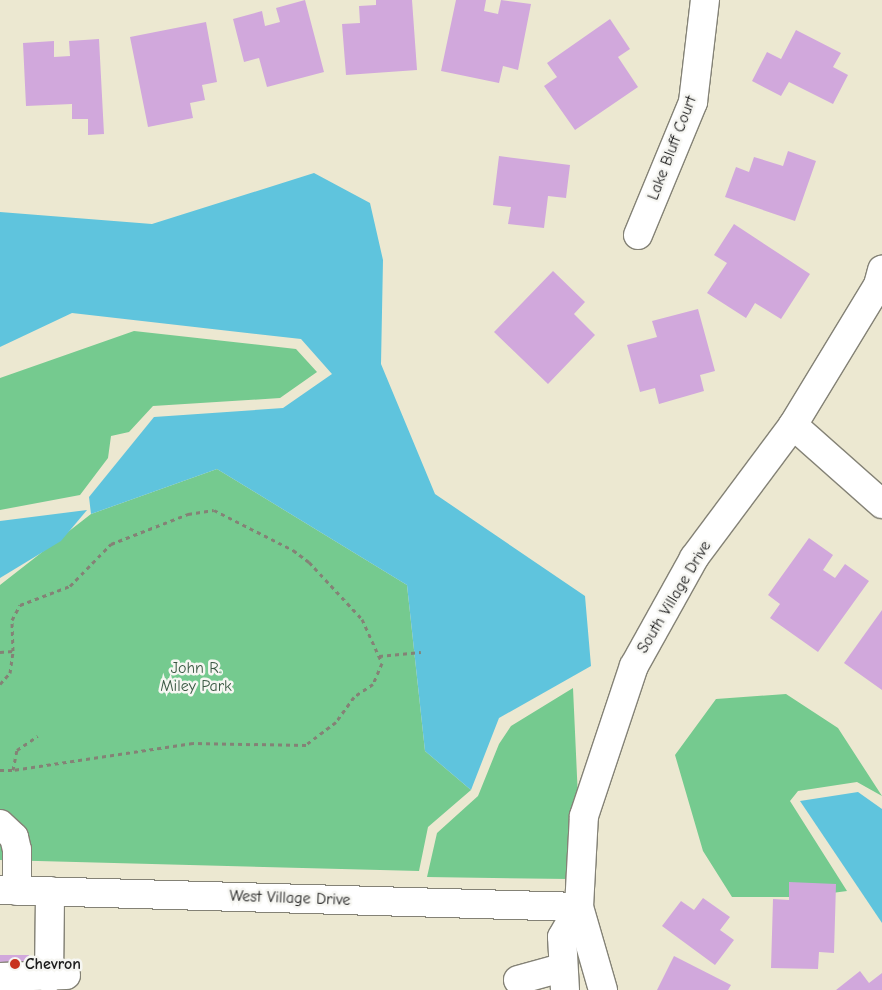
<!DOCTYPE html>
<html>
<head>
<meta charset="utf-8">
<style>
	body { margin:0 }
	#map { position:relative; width:882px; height:990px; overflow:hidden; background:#ece8d1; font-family:"Comic Neue",sans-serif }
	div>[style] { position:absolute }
	.green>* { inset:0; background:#75ca8f }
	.water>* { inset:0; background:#5fc4dd }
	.building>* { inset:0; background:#d1a8dc; transform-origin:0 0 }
	.path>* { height:3px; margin-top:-1.5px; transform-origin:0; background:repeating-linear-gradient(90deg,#848276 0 4px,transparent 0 8px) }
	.roads { filter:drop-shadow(1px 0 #848276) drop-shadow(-1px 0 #848276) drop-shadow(0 1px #848276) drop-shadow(0 -1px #848276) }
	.minor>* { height:28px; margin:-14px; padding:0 14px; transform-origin:14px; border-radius:14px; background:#fff }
	.dots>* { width:14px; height:14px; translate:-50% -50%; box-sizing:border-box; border:2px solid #f6f6f2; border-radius:50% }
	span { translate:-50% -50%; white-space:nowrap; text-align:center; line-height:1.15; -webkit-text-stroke:5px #f6f6f2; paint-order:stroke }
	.street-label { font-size:16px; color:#1c1c1c }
	.park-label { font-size:16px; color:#3b5944 }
	.poi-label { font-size:16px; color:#1c1c1c; font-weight:700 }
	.left { translate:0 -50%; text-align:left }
</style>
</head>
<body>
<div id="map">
	<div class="green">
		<div style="clip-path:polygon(134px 331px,296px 349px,317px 372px,280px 398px,153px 406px,129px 432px,111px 436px,108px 458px,80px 495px,0 510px,0 378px)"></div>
		<div style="clip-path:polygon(217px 469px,407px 585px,425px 751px,471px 790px,428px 827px,419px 871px,0 860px,0 585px,91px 514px)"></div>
		<div style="clip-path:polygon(573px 688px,578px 798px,569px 879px,427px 877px,437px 833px,478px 796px,499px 744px,511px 726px)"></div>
		<div style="clip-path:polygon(786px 694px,838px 728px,882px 796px,857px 782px,798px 791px,790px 801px,847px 891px,802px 897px,732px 897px,703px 851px,675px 755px,716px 699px)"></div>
	</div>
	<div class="water">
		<div style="clip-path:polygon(314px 173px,370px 203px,383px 260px,381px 364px,435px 494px,585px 596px,591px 666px,499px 718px,471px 790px,425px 751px,407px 585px,217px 469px,91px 514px,89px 497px,154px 417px,283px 408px,332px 374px,301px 339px,72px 313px,0 347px,0 212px,152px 224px)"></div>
		<div style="clip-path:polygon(87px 510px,61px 541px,0 578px,0 521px)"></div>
		<div style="clip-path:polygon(858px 792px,882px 809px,882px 923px,800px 801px)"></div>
	</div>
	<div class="building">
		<div style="clip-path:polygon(305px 0,324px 72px,267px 87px,259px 58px,244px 62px,233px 19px,262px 11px,265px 26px,280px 22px,276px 8px)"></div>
		<div style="clip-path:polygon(376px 0,412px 0,417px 70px,346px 75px,342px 24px,360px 23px,359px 6px,376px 5px)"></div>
		<div style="clip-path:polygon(456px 0,486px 0,484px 11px,498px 14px,501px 0,531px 4px,518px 70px,503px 66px,499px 83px,441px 71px)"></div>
		<div style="clip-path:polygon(610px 19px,630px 49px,618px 57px,638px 87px,575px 130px,544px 86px,557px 77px,547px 63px)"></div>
		<div style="clip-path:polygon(206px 22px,217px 82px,202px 85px,205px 100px,190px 103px,193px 118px,148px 127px,130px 37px)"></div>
		<div style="clip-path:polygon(796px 30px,841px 53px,833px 67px,848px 75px,833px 104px,789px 82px,781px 96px,752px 81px,767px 52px,781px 59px)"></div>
		<div style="clip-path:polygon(99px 39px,104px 134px,88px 135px,88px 119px,72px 119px,72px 104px,26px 106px,23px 43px,54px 41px,54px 57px,70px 56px,69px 41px)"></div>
		<div style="clip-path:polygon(788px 151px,816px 161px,795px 221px,725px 197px,736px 167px,749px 172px,754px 157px,783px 166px)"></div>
		<div style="clip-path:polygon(499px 156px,570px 165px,566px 198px,548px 196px,544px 228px,508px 224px,511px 207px,493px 205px)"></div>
		<div style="clip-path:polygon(734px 224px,810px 274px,781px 319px,755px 303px,746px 318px,707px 293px,727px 263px,714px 255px)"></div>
		<div style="clip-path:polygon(553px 271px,585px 302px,574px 314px,595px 335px,548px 384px,494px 332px)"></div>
		<div style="clip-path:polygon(698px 309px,715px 371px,700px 375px,704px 391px,659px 404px,655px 388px,640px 392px,627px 345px,657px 337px,652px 321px)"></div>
		<div style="clip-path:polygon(809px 538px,833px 555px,823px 570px,835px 578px,845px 564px,869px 581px,818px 652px,770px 618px,780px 604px,768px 595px)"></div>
		<div style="clip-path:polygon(882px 610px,882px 690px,844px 663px)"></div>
		<div style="clip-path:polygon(789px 882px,836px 884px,834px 953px,819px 952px,818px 969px,771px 968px,773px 899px,789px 900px)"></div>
		<div style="clip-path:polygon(703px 898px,730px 917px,720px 930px,734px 940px,715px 965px,662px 926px,681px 901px,694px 910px)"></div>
		<div style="left:0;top:955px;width:29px;height:17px"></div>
		<div style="clip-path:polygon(674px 956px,731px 985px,728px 990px,657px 990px)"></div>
		<div style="clip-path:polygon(860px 971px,869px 983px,882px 973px,882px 990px,836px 990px)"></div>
	</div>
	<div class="path">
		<div style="left:0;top:652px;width:13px;rotate:-4deg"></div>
		<div style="left:13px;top:651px;width:31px;rotate:-92deg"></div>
		<div style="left:12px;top:620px;width:17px;rotate:-62deg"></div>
		<div style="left:20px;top:605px;width:53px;rotate:-20.8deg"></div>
		<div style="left:70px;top:586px;width:59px;rotate:-45.7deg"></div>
		<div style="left:111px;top:544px;width:83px;rotate:-21.3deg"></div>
		<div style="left:188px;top:514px;width:26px;rotate:-9deg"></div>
		<div style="left:214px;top:510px;width:89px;rotate:26.9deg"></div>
		<div style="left:293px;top:550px;width:20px;rotate:37deg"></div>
		<div style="left:309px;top:562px;width:78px;rotate:47.1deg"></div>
		<div style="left:362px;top:619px;width:48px;rotate:65.6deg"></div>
		<div style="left:382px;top:663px;width:23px;rotate:113deg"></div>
		<div style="left:373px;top:684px;width:23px;rotate:146deg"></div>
		<div style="left:354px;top:697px;width:31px;rotate:126deg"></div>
		<div style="left:336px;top:722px;width:38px;rotate:143deg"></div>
		<div style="left:306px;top:745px;width:113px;rotate:-179deg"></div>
		<div style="left:193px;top:743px;width:182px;rotate:171.5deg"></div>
		<div style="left:13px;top:770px;width:20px;rotate:-79deg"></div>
		<div style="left:17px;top:750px;width:25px;rotate:-34deg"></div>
		<div style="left:379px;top:656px;width:42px;rotate:-5.4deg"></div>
		<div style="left:0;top:684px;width:15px;rotate:-48deg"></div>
		<div style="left:10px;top:673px;width:22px;rotate:-82deg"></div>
		<div style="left:0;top:770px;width:13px"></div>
	</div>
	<div class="roads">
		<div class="minor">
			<div style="left:638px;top:235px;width:144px;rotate:-67.5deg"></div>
			<div style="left:693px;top:102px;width:103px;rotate:-83.3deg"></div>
			<div style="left:793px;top:425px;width:119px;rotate:41.6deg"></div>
			<div style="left:0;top:824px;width:19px;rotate:43deg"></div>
			<div style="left:14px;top:837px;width:13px;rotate:77deg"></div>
			<div style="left:17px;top:850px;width:41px;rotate:90deg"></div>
			<div style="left:0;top:890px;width:579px;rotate:1.68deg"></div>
			<div style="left:0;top:977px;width:66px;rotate:-1.7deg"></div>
			<div style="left:49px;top:978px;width:87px;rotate:-89.3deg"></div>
			<div style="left:518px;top:980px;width:46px;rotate:-15.3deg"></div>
			<div style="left:565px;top:990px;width:53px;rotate:-93.2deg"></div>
			<div style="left:562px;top:937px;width:34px;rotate:-60deg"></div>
			<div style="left:603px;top:990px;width:86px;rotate:-106.1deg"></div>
			<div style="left:579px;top:907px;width:91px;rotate:-86.9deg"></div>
			<div style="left:584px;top:816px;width:158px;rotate:-71.6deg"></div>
			<div style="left:634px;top:666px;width:124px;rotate:-60.9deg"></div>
			<div style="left:694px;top:558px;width:166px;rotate:-53.3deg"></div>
			<div style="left:793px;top:425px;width:164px;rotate:-58.7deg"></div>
			<div style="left:878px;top:285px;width:16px;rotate:-75deg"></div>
		</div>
	</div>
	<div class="dots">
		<div style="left:15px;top:964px;background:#c8321e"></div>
	</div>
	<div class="street-label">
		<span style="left:672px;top:148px;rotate:-69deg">Lake Bluff Court</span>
		<span style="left:674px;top:597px;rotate:-59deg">South Village Drive</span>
		<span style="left:290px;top:898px;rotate:2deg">West Village Drive</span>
	</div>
	<div class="park-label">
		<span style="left:196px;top:677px">John R.<br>Miley Park</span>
	</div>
	<div class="poi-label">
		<span class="left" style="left:25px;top:964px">Chevron</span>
	</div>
</div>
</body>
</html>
